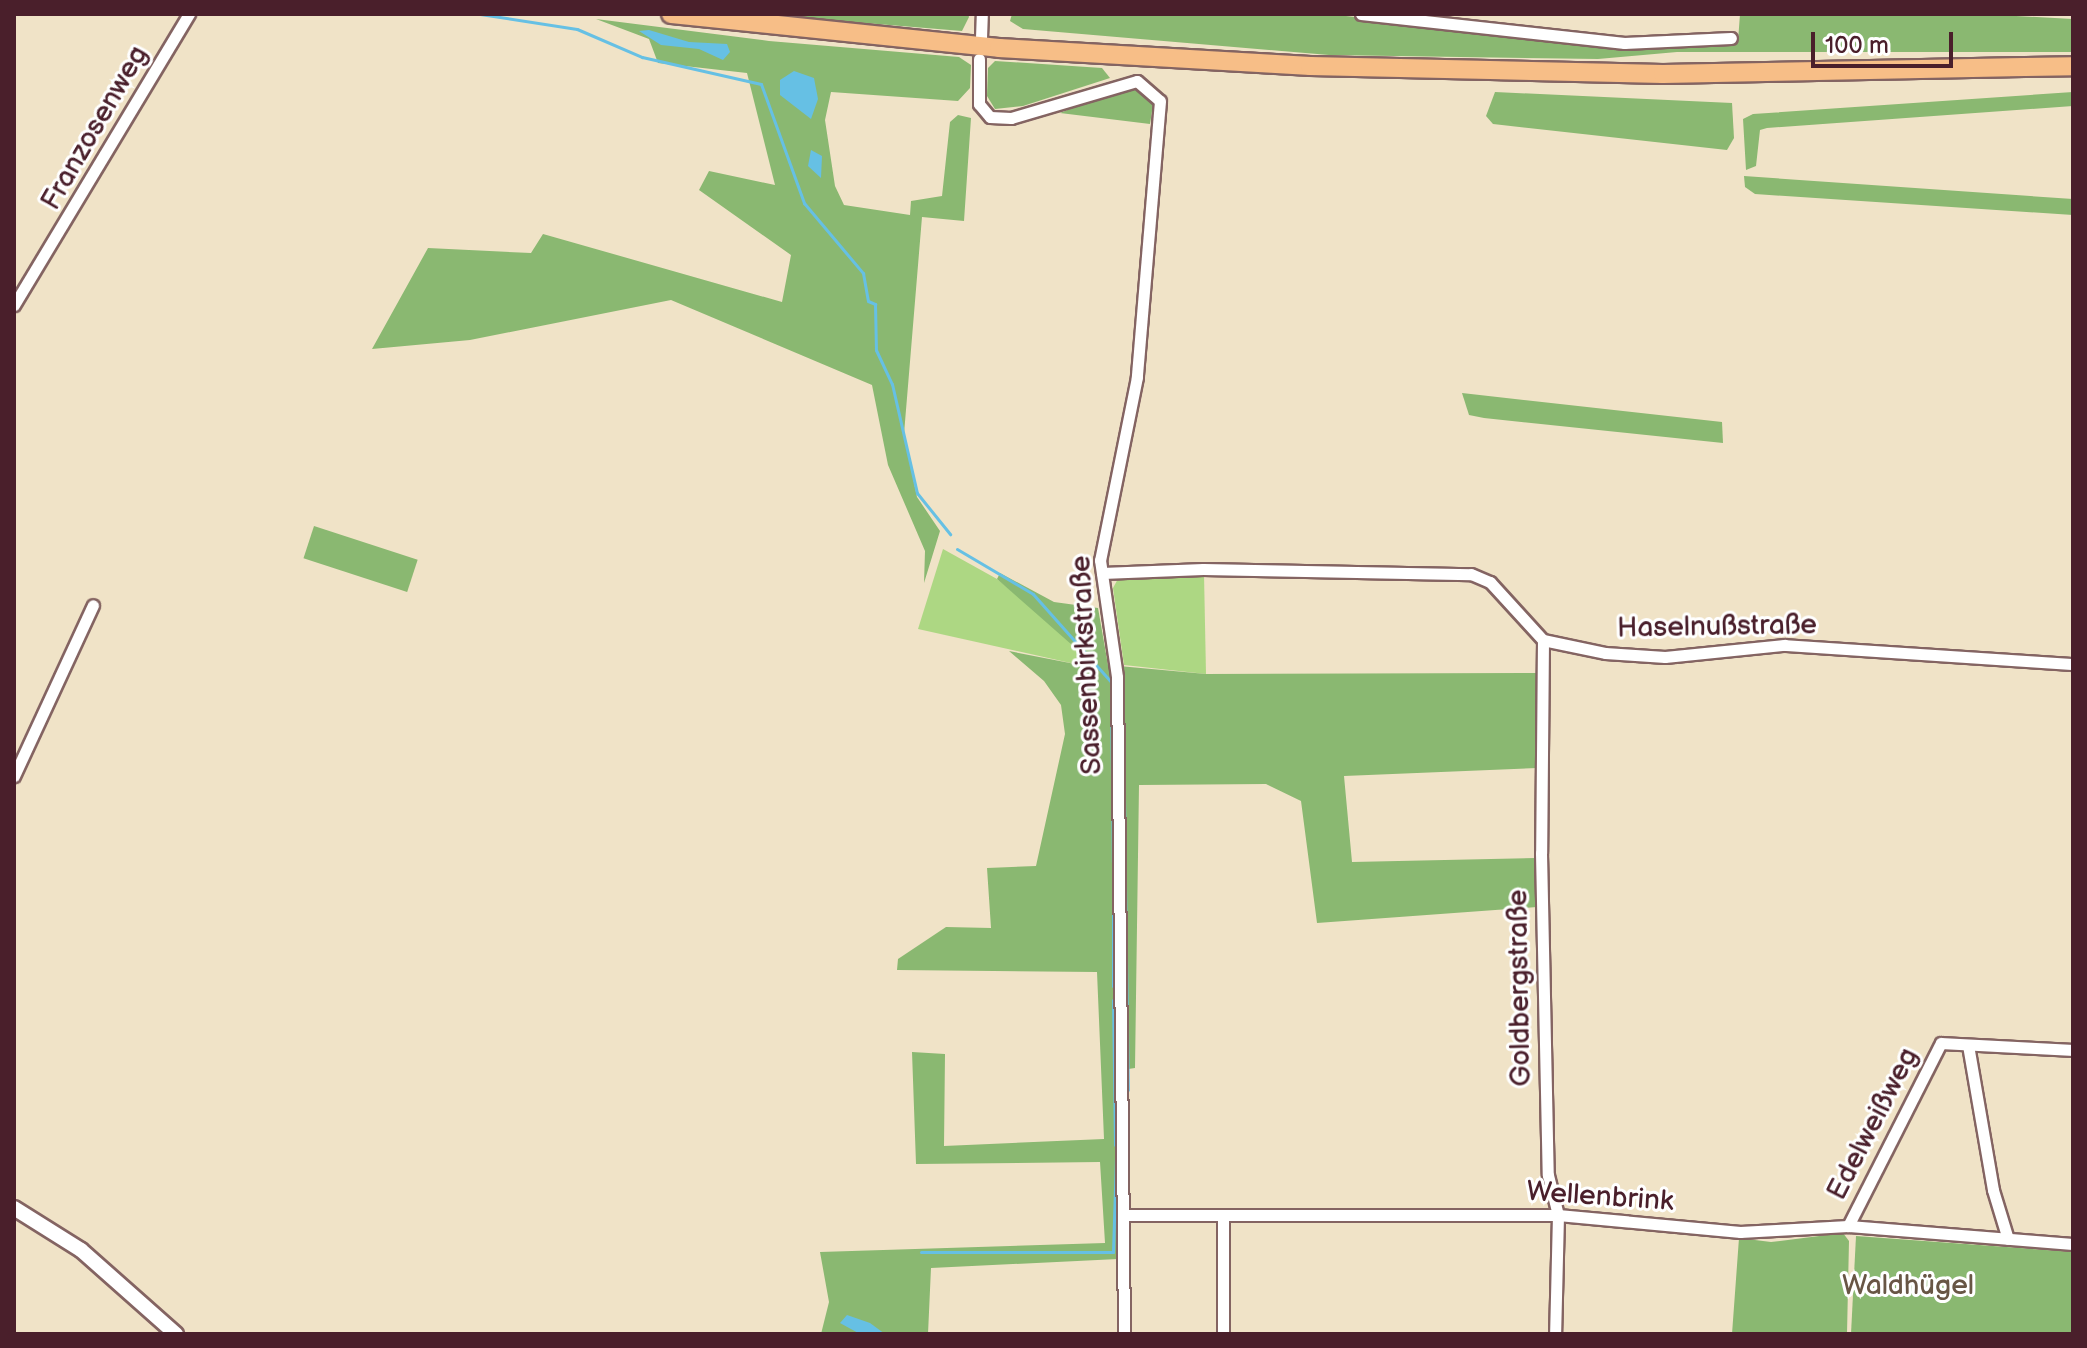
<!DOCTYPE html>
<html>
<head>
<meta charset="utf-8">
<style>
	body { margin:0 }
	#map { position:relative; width:2087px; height:1348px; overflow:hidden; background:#f0e3c7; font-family:"Balsamiq Sans",sans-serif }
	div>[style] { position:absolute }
	.green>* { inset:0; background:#add783 }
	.forest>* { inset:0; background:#8ab871; transform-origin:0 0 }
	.water>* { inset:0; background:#66c0e4 }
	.stream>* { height:3px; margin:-1.5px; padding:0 1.5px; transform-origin:1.5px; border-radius:1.5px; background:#66c0e4 }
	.roads { filter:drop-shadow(2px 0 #846462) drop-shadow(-2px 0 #846462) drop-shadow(0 2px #846462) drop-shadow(0 -2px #846462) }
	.minor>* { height:11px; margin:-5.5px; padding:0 5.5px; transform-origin:5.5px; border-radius:5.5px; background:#fff }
	.tertiary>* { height:14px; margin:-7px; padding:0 7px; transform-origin:7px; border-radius:7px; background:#fff }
	.trunk>* { height:18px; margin:-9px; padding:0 9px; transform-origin:9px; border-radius:9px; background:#f7be87 }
	span { translate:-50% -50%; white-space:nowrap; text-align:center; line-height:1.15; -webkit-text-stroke:6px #fff; paint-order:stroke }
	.street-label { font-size:28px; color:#4a1f2b }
	.park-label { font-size:28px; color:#685645 }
	.frame { position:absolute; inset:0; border:16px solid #4a1f2b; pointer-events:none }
	.scale { position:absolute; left:1811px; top:32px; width:142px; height:36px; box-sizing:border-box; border:4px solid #4a1f2b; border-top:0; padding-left:10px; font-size:24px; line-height:28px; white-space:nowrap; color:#4a1f2b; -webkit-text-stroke:6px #fff; paint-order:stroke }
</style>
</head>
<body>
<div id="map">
	<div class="green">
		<div style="clip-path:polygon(943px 549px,997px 579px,1070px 639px,1081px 652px,1075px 664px,918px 629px)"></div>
		<div style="clip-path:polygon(1204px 574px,1206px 674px,1124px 665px,1113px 588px,1119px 577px)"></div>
	</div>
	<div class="forest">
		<div style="clip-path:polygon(757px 14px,968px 14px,969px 17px,962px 31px)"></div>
		<div style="clip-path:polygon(1012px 14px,1328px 14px,1625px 47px,1738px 41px,1740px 14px,1980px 14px,2073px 19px,2073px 52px,1677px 52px,1598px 59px,1329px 55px,1023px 29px,1010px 21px)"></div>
		<div style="clip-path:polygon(596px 19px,769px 41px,959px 57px,971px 65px,970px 88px,958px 101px,831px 92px,825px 120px,835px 186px,844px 205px,910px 215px,911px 201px,942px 196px,950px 122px,958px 115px,971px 118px,964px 221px,922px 217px,904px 434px,917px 497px,940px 531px,924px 583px,925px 551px,888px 465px,872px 385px,671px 300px,470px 340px,372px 349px,428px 248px,531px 253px,543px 234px,782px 302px,791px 255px,699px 190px,709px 171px,775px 185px,747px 73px,658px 63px,649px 39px)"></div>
		<div style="clip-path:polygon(995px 61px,1102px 68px,1110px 78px,1023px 106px,995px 109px,987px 96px,988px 68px)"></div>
		<div style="clip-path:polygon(1124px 87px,1148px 94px,1153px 105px,1150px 124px,1060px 113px)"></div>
		<div style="clip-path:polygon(1495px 92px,1732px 103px,1734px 138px,1727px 150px,1493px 124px,1486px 116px)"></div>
		<div style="clip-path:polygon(2073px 92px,2073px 106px,1767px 128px,1760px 130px,1756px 166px,1746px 170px,1743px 119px,1753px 114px)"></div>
		<div style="clip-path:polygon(1744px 176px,2073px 199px,2073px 215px,1755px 194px,1745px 187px)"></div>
		<div style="clip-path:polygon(1462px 393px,1722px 422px,1723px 443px,1484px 418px,1469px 415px)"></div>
		<div style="left:314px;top:526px;width:109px;height:34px;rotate:18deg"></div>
		<div style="clip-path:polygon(1000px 573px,1054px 602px,1098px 608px,1108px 665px,1206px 674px,1540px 673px,1537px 768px,1344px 776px,1352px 862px,1536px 858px,1537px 907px,1317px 923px,1301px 801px,1266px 784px,1139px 785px,1135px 1068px,1115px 1071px,1118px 1259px,931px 1268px,928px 1334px,821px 1334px,829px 1302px,820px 1252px,1105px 1243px,1100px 1162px,916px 1164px,912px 1052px,945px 1054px,944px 1146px,1104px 1139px,1097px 972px,897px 970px,898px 959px,946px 927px,991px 928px,987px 868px,1036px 866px,1065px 734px,1061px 705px,1044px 681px,1009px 651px,1075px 664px,1080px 652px,997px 579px)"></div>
		<div style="clip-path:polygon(1843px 1233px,1849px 1241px,1847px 1334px,1732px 1334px,1739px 1238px,1771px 1242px)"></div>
		<div style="clip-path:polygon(1856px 1236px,2073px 1252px,2073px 1334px,1851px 1334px)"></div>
	</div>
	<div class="water">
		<div style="clip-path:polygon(649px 30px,689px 42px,727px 44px,730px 52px,723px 60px,699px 49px,661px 45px,639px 31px)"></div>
		<div style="clip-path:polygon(794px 71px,814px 78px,818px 99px,811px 119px,780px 95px,780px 80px)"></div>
		<div style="clip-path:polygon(811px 150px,822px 156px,821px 178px,808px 166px)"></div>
		<div style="clip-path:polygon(847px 1315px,870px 1323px,885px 1334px,860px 1334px,840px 1323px)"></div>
	</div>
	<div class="stream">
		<div style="left:480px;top:14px;width:98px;rotate:8.8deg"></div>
		<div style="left:577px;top:29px;width:71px;rotate:23.3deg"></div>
		<div style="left:642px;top:57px;width:122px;rotate:12.8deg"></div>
		<div style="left:761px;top:84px;width:127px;rotate:70.1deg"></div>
		<div style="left:804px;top:203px;width:92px;rotate:49.9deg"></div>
		<div style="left:863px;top:273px;width:28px;rotate:80deg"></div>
		<div style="left:868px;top:301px;width:8px;rotate:23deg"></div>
		<div style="left:875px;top:304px;width:46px;rotate:88.8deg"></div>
		<div style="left:876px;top:350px;width:38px;rotate:65deg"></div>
		<div style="left:892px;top:384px;width:112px;rotate:77.1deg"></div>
		<div style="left:917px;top:493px;width:53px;rotate:51.2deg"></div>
		<div style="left:957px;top:549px;width:88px;rotate:30.6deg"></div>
		<div style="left:1033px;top:594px;width:118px;rotate:48.4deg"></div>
		<div style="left:1111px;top:682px;width:180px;rotate:89.4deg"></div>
		<div style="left:1124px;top:797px;width:61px;rotate:89.1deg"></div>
		<div style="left:1113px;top:879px;width:107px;rotate:90deg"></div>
		<div style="left:1125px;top:884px;width:206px;rotate:89.2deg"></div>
		<div style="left:1113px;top:1000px;width:145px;rotate:89.2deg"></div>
		<div style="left:921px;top:1252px;width:192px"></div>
		<div style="left:1113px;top:1252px;width:95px;rotate:-88.2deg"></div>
	</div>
	<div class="roads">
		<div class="minor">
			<div style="left:1361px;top:14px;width:265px;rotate:6.3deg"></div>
			<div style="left:1624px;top:43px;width:107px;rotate:-2.7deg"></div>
			<div style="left:981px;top:38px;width:24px;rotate:-88deg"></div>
			<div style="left:979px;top:59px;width:45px;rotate:90deg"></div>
			<div style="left:979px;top:104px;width:17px;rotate:50deg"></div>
			<div style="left:990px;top:117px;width:21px;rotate:3deg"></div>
			<div style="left:1011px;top:118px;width:131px;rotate:-16.4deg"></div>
			<div style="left:1137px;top:81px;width:30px;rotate:41deg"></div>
			<div style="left:1160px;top:101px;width:277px;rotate:94.8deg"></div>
			<div style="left:1137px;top:377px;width:187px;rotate:101.4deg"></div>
			<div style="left:1100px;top:560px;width:118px;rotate:81.7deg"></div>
			<div style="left:1117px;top:677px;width:657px;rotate:89.39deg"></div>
			<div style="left:14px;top:305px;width:340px;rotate:-59deg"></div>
			<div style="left:1102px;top:573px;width:101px;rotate:-2.3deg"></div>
			<div style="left:1203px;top:569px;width:268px;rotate:1.1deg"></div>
			<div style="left:1471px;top:574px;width:21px;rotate:23deg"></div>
			<div style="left:1490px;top:582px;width:79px;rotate:47.6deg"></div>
			<div style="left:1543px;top:640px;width:63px;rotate:11.8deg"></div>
			<div style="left:1605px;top:653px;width:60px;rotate:3.8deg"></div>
			<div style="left:1665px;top:657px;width:120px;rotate:-5.8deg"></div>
			<div style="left:1784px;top:645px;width:290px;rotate:3.8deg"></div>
			<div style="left:1543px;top:640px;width:213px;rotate:90.5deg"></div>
			<div style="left:1541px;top:853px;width:322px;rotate:88.8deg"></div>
			<div style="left:1548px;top:1175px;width:41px;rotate:76deg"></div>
			<div style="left:1558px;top:1215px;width:119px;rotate:91.4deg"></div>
			<div style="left:14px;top:776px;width:188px;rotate:-65.2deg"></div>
			<div style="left:1968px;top:1045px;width:147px;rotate:80.2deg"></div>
			<div style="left:1993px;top:1190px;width:51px;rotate:73deg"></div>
			<div style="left:1123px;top:1215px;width:435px"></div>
			<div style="left:1558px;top:1215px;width:183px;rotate:5.3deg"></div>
			<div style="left:1740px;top:1232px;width:108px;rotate:-3.2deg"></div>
			<div style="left:1848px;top:1226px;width:226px;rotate:4.6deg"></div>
			<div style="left:1848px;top:1226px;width:205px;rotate:-63.1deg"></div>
			<div style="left:1941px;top:1043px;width:132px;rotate:3deg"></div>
			<div style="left:1223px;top:1334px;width:118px;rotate:-90deg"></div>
		</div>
		<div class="tertiary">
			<div style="left:14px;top:1208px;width:79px;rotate:32.1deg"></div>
			<div style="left:81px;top:1250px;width:127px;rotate:41.5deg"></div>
		</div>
		<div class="trunk">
			<div style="left:671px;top:14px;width:330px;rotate:5.9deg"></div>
			<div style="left:999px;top:48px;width:312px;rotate:3.3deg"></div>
			<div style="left:1310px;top:66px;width:353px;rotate:1.3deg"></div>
			<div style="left:1663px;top:74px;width:410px;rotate:-1.1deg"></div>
		</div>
	</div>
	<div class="street-label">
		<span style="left:95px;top:128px;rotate:-60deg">Franzosenweg</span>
		<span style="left:1717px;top:627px;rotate:-1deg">Haselnußstraße</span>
		<span style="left:1087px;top:665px;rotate:-93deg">Sassenbirkstraße</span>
		<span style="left:1520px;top:988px;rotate:-91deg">Goldbergstraße</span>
		<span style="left:1873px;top:1124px;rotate:-63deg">Edelweißweg</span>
		<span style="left:1600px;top:1197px;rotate:4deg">Wellenbrink</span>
	</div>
	<div class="park-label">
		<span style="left:1908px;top:1286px">Waldhügel</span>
	</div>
	<div class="frame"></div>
	<div class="scale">100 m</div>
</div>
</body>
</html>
